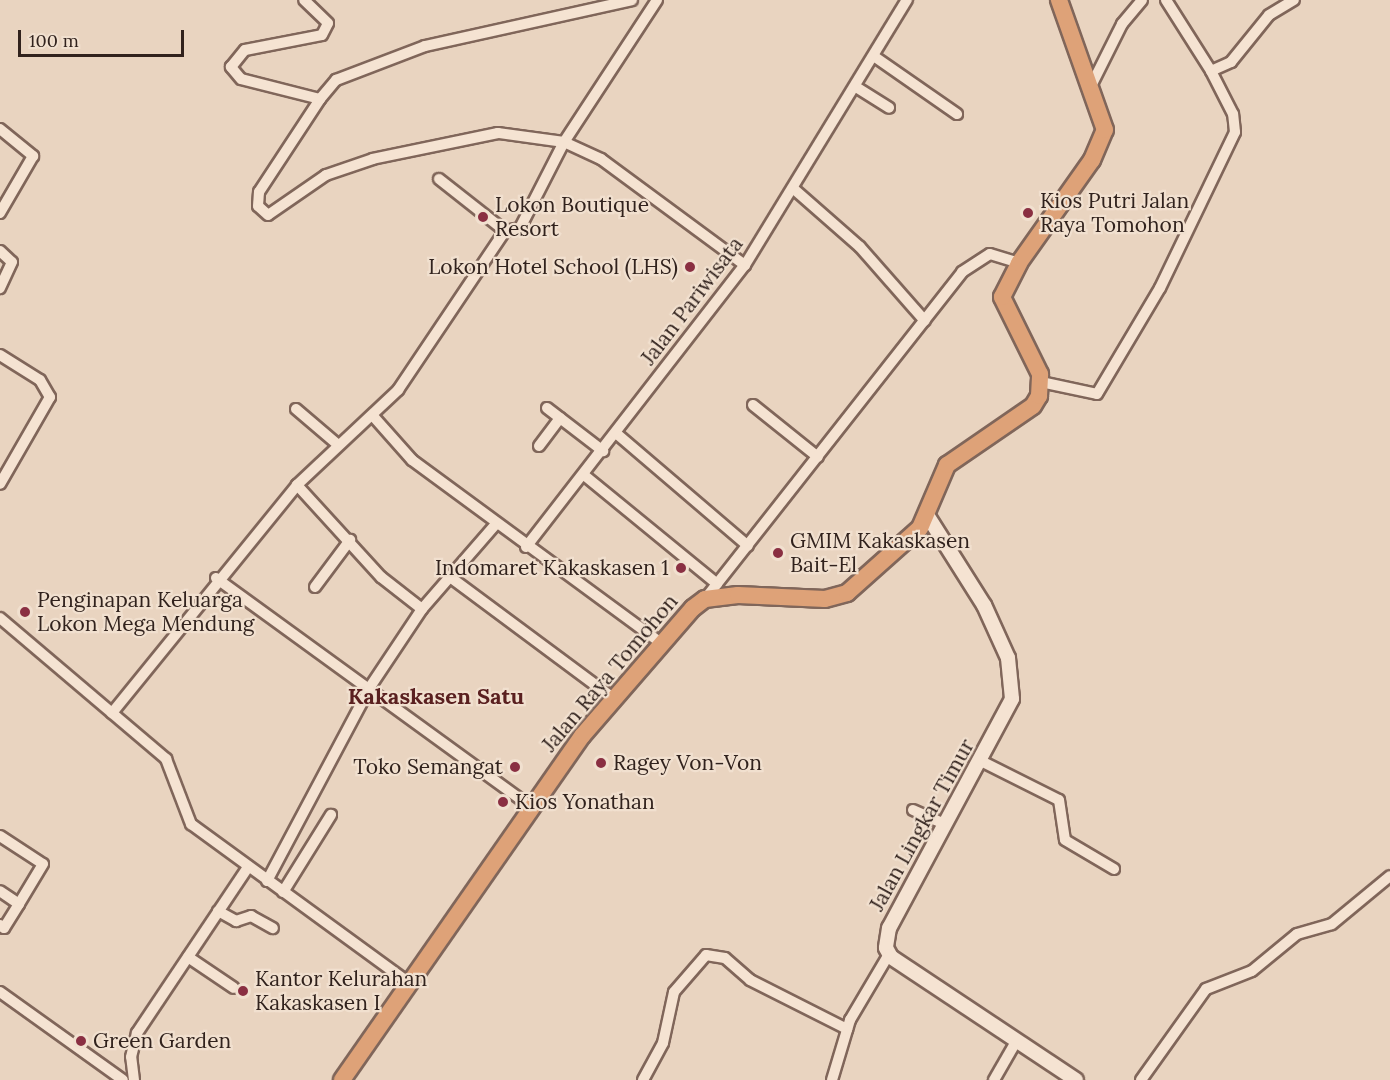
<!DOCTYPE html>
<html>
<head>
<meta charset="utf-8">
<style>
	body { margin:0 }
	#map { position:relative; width:1390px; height:1080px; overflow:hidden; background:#e9d4c0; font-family:Lora,serif }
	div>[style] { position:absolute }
	.roads { filter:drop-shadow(2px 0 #80665a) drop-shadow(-2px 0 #80665a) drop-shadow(0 2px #80665a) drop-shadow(0 -2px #80665a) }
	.minor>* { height:10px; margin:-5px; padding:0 5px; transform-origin:5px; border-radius:5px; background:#f5e3d2 }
	.secondary>* { height:14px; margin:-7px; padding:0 7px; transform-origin:7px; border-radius:7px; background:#f5e3d2 }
	.trunk>* { height:16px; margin:-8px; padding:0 8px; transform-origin:8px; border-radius:8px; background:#dea278 }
	.dots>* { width:16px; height:16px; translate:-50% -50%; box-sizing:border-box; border:3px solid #f1e0cf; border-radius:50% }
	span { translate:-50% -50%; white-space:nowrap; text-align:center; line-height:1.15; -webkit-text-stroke:4.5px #f1e0cf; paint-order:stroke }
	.poi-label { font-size:21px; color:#31221d }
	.left { translate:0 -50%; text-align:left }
	.right { translate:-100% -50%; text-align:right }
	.street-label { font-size:21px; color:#31221d }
	.neighbourhood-label { font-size:22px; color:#5a2020; font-weight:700 }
	.scale { position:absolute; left:18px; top:30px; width:166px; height:27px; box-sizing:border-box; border:3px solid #31221d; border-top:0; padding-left:8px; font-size:18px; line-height:21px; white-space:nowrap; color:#31221d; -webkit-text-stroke:4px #f1e0cf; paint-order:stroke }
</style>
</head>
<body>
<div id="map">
	<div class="roads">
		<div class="minor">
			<div style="left:657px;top:0;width:170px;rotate:123.2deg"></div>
			<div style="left:564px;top:142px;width:41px;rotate:24.7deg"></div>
			<div style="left:601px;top:159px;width:179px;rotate:36.4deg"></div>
			<div style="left:1166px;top:0;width:84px;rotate:57.6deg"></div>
			<div style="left:1211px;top:71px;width:22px;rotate:-24deg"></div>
			<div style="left:1231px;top:62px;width:60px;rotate:-51deg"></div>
			<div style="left:1269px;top:15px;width:29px;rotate:-31deg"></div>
			<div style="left:875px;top:57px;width:100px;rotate:34.8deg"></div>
			<div style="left:856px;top:87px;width:39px;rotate:32deg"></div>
			<div style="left:1090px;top:88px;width:72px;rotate:-63.4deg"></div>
			<div style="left:1122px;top:24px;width:31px;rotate:-50deg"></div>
			<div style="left:320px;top:99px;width:25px;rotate:-50deg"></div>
			<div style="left:336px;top:80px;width:95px;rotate:-20.9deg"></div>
			<div style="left:425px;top:46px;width:212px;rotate:-12.5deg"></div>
			<div style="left:0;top:129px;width:43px;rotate:39.3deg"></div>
			<div style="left:33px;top:156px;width:66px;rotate:120.1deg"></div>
			<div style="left:439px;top:179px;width:84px;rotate:38.2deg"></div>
			<div style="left:795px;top:190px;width:86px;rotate:41.2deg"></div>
			<div style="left:860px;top:247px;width:98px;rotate:48.7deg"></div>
			<div style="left:0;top:251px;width:16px;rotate:43deg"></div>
			<div style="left:12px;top:262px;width:29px;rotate:115deg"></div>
			<div style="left:0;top:355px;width:47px;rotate:32deg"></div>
			<div style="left:40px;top:380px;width:20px;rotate:60deg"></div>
			<div style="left:50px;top:397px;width:100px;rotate:119.9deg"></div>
			<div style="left:1041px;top:382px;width:57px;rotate:12.1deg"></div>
			<div style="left:1097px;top:394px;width:123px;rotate:-59.3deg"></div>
			<div style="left:1160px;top:288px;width:173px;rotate:-64.3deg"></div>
			<div style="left:1235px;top:132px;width:18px;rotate:-96deg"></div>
			<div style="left:1233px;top:114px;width:48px;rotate:-117.1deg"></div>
			<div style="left:753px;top:405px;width:83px;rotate:38.7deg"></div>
			<div style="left:547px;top:408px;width:71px;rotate:37.5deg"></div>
			<div style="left:296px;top:409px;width:54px;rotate:40.5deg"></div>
			<div style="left:373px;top:416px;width:59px;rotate:48.4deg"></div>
			<div style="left:412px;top:460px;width:309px;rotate:36.3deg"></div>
			<div style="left:617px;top:434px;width:172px;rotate:40.5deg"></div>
			<div style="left:539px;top:446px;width:35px;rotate:-53deg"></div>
			<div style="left:584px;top:475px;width:172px;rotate:39.3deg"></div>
			<div style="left:297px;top:485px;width:125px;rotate:47.6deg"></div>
			<div style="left:381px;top:577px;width:52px;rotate:38deg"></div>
			<div style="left:526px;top:547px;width:357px;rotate:-52.2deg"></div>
			<div style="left:745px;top:265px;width:311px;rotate:-58.6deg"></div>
			<div style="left:450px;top:577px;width:204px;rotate:36.6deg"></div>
			<div style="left:216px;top:578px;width:388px;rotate:36deg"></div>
			<div style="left:315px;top:587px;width:59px;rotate:-53.3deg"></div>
			<div style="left:705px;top:599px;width:416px;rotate:-51.8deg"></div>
			<div style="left:962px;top:272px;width:33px;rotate:-33deg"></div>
			<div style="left:990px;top:254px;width:30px;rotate:17deg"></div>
			<div style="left:0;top:618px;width:218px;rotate:40.3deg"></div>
			<div style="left:166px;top:759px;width:70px;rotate:69deg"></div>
			<div style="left:191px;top:824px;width:268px;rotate:36.1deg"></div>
			<div style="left:112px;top:713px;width:294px;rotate:-50.9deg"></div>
			<div style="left:297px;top:485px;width:139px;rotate:-43.2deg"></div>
			<div style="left:398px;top:390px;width:192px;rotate:-56.1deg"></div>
			<div style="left:505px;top:231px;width:15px;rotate:-11deg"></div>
			<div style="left:520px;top:228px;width:97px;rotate:-62.9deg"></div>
			<div style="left:564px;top:142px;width:67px;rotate:-172.2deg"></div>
			<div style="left:498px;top:133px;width:128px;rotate:168.3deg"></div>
			<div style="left:373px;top:159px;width:50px;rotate:161.2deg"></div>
			<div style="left:326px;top:175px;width:70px;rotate:145.4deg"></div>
			<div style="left:268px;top:215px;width:13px;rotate:-138deg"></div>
			<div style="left:258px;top:206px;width:14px;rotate:-86deg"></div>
			<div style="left:259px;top:192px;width:111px;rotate:-56.7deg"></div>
			<div style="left:320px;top:99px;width:81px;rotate:-165.8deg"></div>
			<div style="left:241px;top:79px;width:16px;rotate:-130deg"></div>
			<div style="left:231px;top:67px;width:22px;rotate:-51deg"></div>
			<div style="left:245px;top:50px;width:78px;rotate:-11deg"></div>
			<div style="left:322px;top:35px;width:13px;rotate:-63deg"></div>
			<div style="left:328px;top:23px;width:33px;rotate:-136deg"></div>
			<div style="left:981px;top:761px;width:87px;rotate:26.6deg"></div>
			<div style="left:1059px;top:800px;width:40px;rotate:81.5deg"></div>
			<div style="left:1065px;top:840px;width:57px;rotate:30.6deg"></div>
			<div style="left:913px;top:810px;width:36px;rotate:24deg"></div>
			<div style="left:0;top:836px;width:51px;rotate:33.1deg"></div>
			<div style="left:43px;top:864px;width:47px;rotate:121deg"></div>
			<div style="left:19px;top:904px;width:23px;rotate:-146deg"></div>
			<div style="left:267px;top:881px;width:220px;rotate:-62deg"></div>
			<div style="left:370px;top:687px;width:94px;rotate:-56.3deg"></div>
			<div style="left:422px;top:609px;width:111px;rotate:-49deg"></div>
			<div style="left:283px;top:892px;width:91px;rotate:-58.1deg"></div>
			<div style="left:218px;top:911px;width:21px;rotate:29deg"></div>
			<div style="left:236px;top:921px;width:16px;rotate:-18deg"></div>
			<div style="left:251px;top:916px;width:25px;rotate:29deg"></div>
			<div style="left:0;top:925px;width:5px;rotate:37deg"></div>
			<div style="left:4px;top:928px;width:28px;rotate:-58deg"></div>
			<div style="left:188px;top:957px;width:55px;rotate:34deg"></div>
			<div style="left:0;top:992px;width:151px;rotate:35.6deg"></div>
			<div style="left:134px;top:1080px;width:23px;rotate:-97deg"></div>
			<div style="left:131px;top:1057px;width:25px;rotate:-76deg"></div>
			<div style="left:137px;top:1033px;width:200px;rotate:-56.2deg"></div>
			<div style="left:643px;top:1080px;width:42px;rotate:-61.6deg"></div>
			<div style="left:663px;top:1043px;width:52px;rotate:-77.8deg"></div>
			<div style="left:674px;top:992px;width:49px;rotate:-49.1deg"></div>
			<div style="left:706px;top:955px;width:19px;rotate:9deg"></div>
			<div style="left:725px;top:958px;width:33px;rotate:41deg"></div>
			<div style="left:750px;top:980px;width:109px;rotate:26.8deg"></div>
			<div style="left:832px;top:1080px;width:63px;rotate:-73.3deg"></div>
			<div style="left:850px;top:1020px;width:77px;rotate:-59.4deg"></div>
			<div style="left:994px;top:1080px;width:46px;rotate:-60.1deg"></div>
			<div style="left:1141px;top:1080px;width:112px;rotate:-54.5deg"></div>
			<div style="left:1206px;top:989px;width:49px;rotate:-21.4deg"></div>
			<div style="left:1252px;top:971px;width:58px;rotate:-39.4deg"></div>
			<div style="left:1297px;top:934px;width:36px;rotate:-16deg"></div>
			<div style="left:1332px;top:924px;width:75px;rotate:-39.6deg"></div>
		</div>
		<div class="secondary">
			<div style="left:927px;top:515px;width:107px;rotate:57.7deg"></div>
			<div style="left:984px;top:605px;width:58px;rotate:65.6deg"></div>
			<div style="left:1008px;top:658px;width:41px;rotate:84.4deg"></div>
			<div style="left:1012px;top:699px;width:260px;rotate:118.2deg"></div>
			<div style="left:889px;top:928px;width:20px;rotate:99deg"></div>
			<div style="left:886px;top:948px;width:10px;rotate:61deg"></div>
			<div style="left:891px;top:957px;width:222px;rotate:33.6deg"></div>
		</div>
		<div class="trunk">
			<div style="left:342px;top:1080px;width:419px;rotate:-55.1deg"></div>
			<div style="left:582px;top:736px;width:169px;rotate:-49.1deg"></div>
			<div style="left:693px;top:608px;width:15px;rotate:-37deg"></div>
			<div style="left:705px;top:599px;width:33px;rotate:-7deg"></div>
			<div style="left:738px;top:595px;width:87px;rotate:2.6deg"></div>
			<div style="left:825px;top:599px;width:23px;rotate:-15deg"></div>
			<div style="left:847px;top:593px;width:98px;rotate:-41.7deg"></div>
			<div style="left:920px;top:528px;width:69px;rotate:-66.8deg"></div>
			<div style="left:947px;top:465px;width:104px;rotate:-34.5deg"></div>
			<div style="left:1033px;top:406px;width:12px;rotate:-59deg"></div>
			<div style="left:1039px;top:396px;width:22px;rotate:-87deg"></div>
			<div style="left:1040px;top:374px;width:86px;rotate:-116.3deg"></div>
			<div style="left:1002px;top:297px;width:38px;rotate:-63deg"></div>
			<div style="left:1019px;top:263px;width:126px;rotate:-54.7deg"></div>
			<div style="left:1092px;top:160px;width:33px;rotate:-67deg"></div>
			<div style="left:1105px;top:130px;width:138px;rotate:-109.5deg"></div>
		</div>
	</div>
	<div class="dots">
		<div style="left:1028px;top:213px;background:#8a2f42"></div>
		<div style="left:483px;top:217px;background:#8a2f42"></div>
		<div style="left:690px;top:267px;background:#8a2f42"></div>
		<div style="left:778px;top:553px;background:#8a2f42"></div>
		<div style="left:681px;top:568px;background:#8a2f42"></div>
		<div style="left:25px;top:612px;background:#8a2f42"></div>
		<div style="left:601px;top:763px;background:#8a2f42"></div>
		<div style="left:515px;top:767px;background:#8a2f42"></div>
		<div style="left:503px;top:802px;background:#8a2f42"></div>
		<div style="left:243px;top:991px;background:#8a2f42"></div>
		<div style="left:81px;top:1041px;background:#8a2f42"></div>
	</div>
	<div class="poi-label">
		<span class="left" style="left:1040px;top:213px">Kios Putri Jalan<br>Raya Tomohon</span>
		<span class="left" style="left:495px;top:217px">Lokon Boutique<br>Resort</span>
		<span class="right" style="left:678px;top:267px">Lokon Hotel School (LHS)</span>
		<span class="left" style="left:790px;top:553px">GMIM Kakaskasen<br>Bait-El</span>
		<span class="right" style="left:669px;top:568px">Indomaret Kakaskasen 1</span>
		<span class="left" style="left:37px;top:612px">Penginapan Keluarga<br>Lokon Mega Mendung</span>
		<span class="left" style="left:613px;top:763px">Ragey Von-Von</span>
		<span class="right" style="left:503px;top:767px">Toko Semangat</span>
		<span class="left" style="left:515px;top:802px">Kios Yonathan</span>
		<span class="left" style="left:255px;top:991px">Kantor Kelurahan<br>Kakaskasen I</span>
		<span class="left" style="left:93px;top:1041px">Green Garden</span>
	</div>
	<div class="street-label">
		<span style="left:692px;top:301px;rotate:-53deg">Jalan Pariwisata</span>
		<span style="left:610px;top:673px;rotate:-50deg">Jalan Raya Tomohon</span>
		<span style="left:922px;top:825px;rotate:-61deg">Jalan Lingkar Timur</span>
	</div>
	<div class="neighbourhood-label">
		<span style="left:436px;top:697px">Kakaskasen Satu</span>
	</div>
	<div class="scale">100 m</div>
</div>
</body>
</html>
